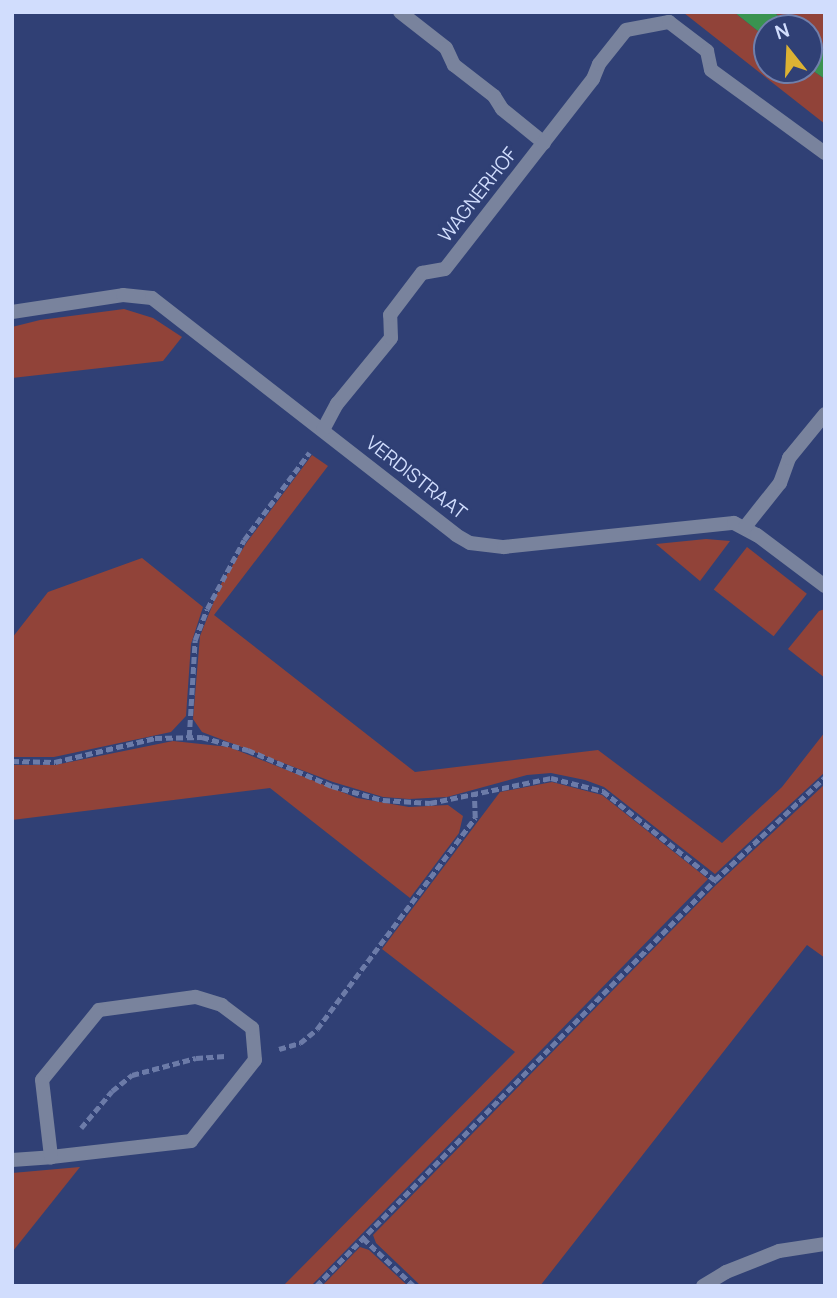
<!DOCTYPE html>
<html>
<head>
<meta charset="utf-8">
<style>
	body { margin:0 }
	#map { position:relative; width:837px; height:1298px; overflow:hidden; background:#304075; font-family:Manrope,sans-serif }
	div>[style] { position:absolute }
	.green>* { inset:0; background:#914339; transform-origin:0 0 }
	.water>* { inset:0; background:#3a9350 }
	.path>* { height:4.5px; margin-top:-2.25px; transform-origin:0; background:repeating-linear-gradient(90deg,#6c7ba8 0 7px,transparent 0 10.5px) }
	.minor>* { height:14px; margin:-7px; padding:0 7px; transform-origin:7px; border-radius:7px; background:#79839d }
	span { translate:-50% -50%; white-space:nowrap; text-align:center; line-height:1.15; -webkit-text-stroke:5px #304075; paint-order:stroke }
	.street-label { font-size:19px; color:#d1ddfd }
	.frame { position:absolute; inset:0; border:14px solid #d1ddfd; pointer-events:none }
	.north { position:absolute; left:753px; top:14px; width:70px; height:70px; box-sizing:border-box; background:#304075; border:2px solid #707fab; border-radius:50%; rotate:342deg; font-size:19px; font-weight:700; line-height:28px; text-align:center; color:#d1ddfd }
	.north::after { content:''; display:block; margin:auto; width:24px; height:32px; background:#dcb233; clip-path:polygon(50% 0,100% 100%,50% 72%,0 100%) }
</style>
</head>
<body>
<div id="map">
	<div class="green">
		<div style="clip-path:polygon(734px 12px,767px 38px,767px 70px,809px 68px,825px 79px,825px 124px,684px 13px)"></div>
		<div style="clip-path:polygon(773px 12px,825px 12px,825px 49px,809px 38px,809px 28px,795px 28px)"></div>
		<div style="clip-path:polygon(124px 309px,153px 318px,182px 337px,163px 361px,12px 378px,12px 327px,40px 320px)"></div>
		<div style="clip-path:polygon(312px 455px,328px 466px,214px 615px,415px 772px,598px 750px,722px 843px,782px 787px,825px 732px,825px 772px,715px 874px,604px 787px,585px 780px,551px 773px,527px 775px,447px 797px,409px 799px,383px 797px,333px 782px,202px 732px,193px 719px,200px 636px,221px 584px,247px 542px)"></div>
		<div style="clip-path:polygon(706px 539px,730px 541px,700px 581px,656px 544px)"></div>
		<div style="left:747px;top:547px;width:76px;height:54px;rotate:38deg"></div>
		<div style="clip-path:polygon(142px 558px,203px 607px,191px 644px,186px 716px,171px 732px,54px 757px,12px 757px,12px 638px,48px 592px)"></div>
		<div style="clip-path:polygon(825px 609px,825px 678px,788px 649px,819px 611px)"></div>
		<div style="clip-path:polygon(173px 741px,229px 747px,357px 798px,409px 807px,448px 805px,463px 816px,459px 833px,410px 898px,270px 788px,12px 820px,12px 765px,55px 765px)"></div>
		<div style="clip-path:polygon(552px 782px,602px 795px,708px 879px,311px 1286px,283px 1286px,515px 1052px,382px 949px,500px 792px)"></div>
		<div style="clip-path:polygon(825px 784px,825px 958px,807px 945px,540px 1286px,421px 1286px,376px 1243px,373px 1235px,715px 886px)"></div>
		<div style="clip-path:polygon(80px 1167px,13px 1251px,12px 1251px,12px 1173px)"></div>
		<div style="clip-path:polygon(360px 1247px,369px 1250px,408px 1286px,322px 1286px)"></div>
	</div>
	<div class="water">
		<div style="clip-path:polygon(734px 12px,773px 12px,795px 28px,767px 28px,767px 38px)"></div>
		<div style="clip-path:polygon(809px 38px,825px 49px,825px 79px,809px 68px)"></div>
	</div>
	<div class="path">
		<div style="left:189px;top:737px;width:97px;rotate:-86.5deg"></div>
		<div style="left:195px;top:640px;width:33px;rotate:-69deg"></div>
		<div style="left:207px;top:609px;width:78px;rotate:-61.8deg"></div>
		<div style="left:244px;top:540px;width:109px;rotate:-53.2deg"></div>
		<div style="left:12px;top:761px;width:43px;rotate:1.3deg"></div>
		<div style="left:55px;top:762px;width:103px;rotate:-13.5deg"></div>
		<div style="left:155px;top:738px;width:47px;rotate:-1.2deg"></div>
		<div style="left:202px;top:737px;width:48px;rotate:15.8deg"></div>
		<div style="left:248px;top:750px;width:91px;rotate:23.2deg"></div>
		<div style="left:332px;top:786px;width:53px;rotate:15.4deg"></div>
		<div style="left:383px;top:800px;width:47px;rotate:3.7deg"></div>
		<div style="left:430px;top:803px;width:124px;rotate:-11.7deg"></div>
		<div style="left:551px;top:778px;width:54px;rotate:14deg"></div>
		<div style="left:603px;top:791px;width:143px;rotate:38.5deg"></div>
		<div style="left:279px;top:1049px;width:22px;rotate:-16deg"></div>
		<div style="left:300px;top:1043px;width:22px;rotate:-39deg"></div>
		<div style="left:317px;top:1029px;width:264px;rotate:-53.2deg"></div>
		<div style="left:475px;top:818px;width:24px;rotate:-92deg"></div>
		<div style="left:81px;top:1128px;width:48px;rotate:-50deg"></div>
		<div style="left:112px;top:1091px;width:26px;rotate:-39deg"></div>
		<div style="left:132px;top:1075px;width:66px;rotate:-14.9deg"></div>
		<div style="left:196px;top:1058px;width:29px;rotate:-4deg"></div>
		<div style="left:363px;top:1238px;width:70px;rotate:43.3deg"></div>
		<div style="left:316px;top:1286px;width:569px;rotate:-45.5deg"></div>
		<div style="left:715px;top:880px;width:151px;rotate:-43.1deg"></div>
	</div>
	<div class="minor">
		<div style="left:400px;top:12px;width:58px;rotate:38deg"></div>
		<div style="left:446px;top:48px;width:19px;rotate:65deg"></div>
		<div style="left:454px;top:65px;width:51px;rotate:37.8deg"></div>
		<div style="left:494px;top:96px;width:15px;rotate:58deg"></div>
		<div style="left:502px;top:109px;width:54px;rotate:39deg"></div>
		<div style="left:12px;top:312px;width:112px;rotate:-8.7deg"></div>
		<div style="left:123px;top:295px;width:29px;rotate:6deg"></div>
		<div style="left:152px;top:298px;width:385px;rotate:37.9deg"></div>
		<div style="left:456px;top:535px;width:16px;rotate:30deg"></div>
		<div style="left:470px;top:543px;width:34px;rotate:7deg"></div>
		<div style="left:504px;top:547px;width:231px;rotate:-6deg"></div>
		<div style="left:734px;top:523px;width:26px;rotate:28deg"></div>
		<div style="left:757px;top:535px;width:85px;rotate:36.9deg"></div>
		<div style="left:323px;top:430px;width:30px;rotate:-62deg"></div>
		<div style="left:337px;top:404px;width:85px;rotate:-50.7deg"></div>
		<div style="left:391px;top:338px;width:23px;rotate:-92deg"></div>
		<div style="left:390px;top:315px;width:53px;rotate:-52.7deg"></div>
		<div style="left:422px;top:273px;width:23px;rotate:-10deg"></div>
		<div style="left:445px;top:269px;width:241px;rotate:-52.1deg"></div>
		<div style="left:593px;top:79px;width:16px;rotate:-68deg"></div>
		<div style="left:599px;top:64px;width:43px;rotate:-51.5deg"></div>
		<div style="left:626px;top:30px;width:44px;rotate:-10.5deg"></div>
		<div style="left:669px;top:22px;width:48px;rotate:37.3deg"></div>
		<div style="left:707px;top:51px;width:19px;rotate:78deg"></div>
		<div style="left:711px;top:70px;width:141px;rotate:36.1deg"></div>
		<div style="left:745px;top:527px;width:56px;rotate:-51.5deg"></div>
		<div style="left:780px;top:483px;width:27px;rotate:-70deg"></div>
		<div style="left:789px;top:458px;width:57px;rotate:-50.7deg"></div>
		<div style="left:12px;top:1160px;width:39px;rotate:-4deg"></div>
		<div style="left:51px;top:1157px;width:141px;rotate:-6.5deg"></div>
		<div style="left:191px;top:1141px;width:103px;rotate:-51.7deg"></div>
		<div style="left:255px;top:1060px;width:32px;rotate:-95deg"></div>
		<div style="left:252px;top:1028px;width:38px;rotate:-143deg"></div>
		<div style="left:222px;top:1005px;width:28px;rotate:-163deg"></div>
		<div style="left:195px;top:997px;width:97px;rotate:172.3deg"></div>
		<div style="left:99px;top:1010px;width:90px;rotate:129.2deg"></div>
		<div style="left:42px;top:1080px;width:78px;rotate:83.3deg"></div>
		<div style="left:703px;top:1286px;width:27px;rotate:-31deg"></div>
		<div style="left:726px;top:1272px;width:57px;rotate:-21.6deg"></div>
		<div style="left:779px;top:1251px;width:47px;rotate:-8.7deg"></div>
	</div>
	<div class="street-label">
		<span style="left:478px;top:195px;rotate:-52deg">WAGNERHOF</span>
		<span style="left:416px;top:478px;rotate:38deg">VERDISTRAAT</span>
	</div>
	<div class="frame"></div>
	<div class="north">N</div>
</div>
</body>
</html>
